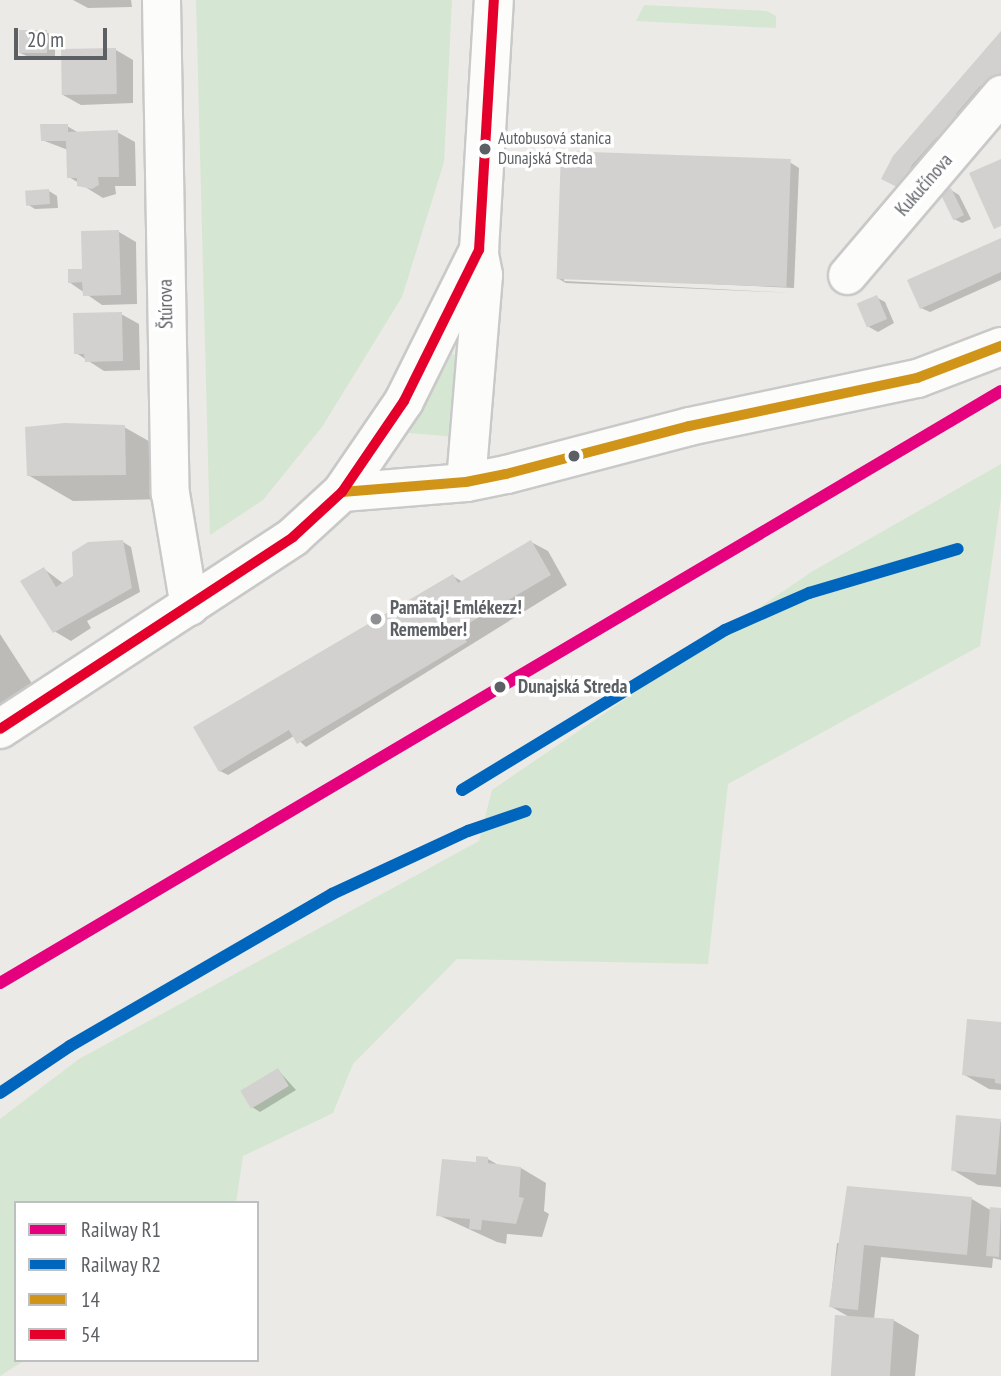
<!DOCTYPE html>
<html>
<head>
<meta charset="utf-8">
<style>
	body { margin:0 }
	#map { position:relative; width:1001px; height:1376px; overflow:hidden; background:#eceae6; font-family:"PT Sans Narrow",sans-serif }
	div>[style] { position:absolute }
	.green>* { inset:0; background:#d5e6d2 }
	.shadow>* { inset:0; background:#0003 }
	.building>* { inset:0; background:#d3d1cf; transform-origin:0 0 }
	.roads { filter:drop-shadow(2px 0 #c8c9c8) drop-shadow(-2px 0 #c8c9c8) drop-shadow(0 2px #c8c9c8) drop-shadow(0 -2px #c8c9c8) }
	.minor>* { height:37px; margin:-18.5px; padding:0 18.5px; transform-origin:18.5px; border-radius:18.5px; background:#fcfcfb }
	.tertiary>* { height:38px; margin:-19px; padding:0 19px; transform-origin:19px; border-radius:19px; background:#fcfcfb }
	.bus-1>* { height:10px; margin:-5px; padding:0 5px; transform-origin:5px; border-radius:5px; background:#d09419 }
	.bus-2>* { height:10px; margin:-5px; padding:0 5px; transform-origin:5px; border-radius:5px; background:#e4002b }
	.rail-1>* { height:12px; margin:-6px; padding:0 6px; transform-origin:6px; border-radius:6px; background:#e5007d }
	.rail-2>* { height:12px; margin:-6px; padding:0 6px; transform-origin:6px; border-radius:6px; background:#0065bd }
	.dots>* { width:19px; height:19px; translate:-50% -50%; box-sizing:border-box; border:4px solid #fff; border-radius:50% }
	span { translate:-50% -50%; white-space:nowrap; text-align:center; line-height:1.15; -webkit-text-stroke:7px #fff; paint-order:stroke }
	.bus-label { font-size:17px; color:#5c6064 }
	.left { translate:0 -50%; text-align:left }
	.street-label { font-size:19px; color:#5c6064 }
	.poi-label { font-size:19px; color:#5c6064; font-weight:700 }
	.stop-label { font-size:19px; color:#5c6064; font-weight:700 }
	.legend { position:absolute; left:14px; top:1201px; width:245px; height:161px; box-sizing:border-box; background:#fff; border:2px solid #bebfc1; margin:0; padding:9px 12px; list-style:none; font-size:21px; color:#5c6064 }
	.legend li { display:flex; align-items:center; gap:14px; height:35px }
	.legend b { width:35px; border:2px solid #bebfc1 }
	.scale { position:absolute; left:14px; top:28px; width:93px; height:32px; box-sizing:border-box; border:4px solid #5c6064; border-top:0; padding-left:9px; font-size:21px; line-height:24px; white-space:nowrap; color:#5c6064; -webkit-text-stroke:5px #fff; paint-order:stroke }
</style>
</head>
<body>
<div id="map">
	<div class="green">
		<div style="clip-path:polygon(196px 0,452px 0,444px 162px,402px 297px,322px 427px,263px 500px,210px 535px)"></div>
		<div style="clip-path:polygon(644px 5px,767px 11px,776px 16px,776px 28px,636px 21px)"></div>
		<div style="clip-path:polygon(452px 354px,459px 356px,458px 437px,409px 433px)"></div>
		<div style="clip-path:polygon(1001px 464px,1001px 498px,980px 646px,728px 784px,708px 964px,457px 959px,353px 1064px,333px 1113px,243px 1156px,236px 1203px,16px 1203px,16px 1360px,25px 1360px,0 1376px,0 1119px,79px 1059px,479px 841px,492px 790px,813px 571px)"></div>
	</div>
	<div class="shadow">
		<div style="clip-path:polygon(73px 0,131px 0,132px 7px,88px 8px)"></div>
		<div style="clip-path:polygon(46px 32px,55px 37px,55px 57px,29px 57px,20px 53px)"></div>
		<div style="clip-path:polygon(1001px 34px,1001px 86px,909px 192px,883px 178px)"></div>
		<div style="clip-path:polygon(116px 50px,133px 60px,133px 103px,81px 105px,63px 95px)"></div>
		<div style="clip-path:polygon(67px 126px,79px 133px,117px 132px,135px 142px,136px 186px,115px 186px,116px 194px,103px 198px,69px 177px,68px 150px,42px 140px)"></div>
		<div style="clip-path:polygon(791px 163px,799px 168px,794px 288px,564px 277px,564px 281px,794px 293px,566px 283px,557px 278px)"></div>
		<div style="clip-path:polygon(951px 190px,959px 195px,971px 219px,962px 223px,954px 219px)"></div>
		<div style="clip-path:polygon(49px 191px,57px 196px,58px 208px,35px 209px,27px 204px)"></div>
		<div style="clip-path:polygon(119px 232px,136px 242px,137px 304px,102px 305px,69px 282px)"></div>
		<div style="clip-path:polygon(1001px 240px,1001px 280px,930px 312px,921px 308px)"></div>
		<div style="clip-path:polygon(876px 297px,885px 302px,894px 323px,878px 332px,869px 327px)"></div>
		<div style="clip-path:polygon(121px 314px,139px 324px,140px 370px,104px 371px,76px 353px)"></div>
		<div style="clip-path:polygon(124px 427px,168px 452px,170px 499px,73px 501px,28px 475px)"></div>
		<div style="clip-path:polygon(123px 542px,131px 547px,140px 592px,87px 621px,91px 628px,71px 641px,54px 631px,44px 569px,64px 584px)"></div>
		<div style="clip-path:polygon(531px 542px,548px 551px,567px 585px,306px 747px,294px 736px,228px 775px,220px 771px,453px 576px,463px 582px)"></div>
		<div style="clip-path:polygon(0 634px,33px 685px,0 707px)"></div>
		<div style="clip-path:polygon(1001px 1024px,1001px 1090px,989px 1089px,963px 1074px)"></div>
		<div style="clip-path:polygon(278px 1070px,296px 1090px,260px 1112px,252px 1107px)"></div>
		<div style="clip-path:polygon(1001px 1121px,1001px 1187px,978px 1185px,953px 1170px)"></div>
		<div style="clip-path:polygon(488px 1159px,500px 1166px,521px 1168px,546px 1183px,544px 1211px,549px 1214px,542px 1237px,507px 1234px,506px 1244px,497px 1242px,438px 1215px,477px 1164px)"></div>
		<div style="clip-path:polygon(972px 1199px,992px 1211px,1001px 1210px,1001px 1260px,993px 1258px,992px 1268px,881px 1257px,874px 1319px,893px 1320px,919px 1335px,915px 1376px,832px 1376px,851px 1318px,830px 1306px,837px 1243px,850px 1245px)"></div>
	</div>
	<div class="building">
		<div style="left:47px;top:30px;width:23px;height:28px;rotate:90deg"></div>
		<div style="clip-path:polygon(1001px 31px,1001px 73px,985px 91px,980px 86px,956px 114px,962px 119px,942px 142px,937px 137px,912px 165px,901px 189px,881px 179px,893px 156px)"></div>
		<div style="left:116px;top:48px;width:46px;height:55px;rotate:89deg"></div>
		<div style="clip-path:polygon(40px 124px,68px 124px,68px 132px,118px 130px,119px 177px,98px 177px,99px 185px,92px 189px,77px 186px,77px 178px,67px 178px,66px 141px,41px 141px)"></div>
		<div style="left:561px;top:151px;width:230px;height:128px;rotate:2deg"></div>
		<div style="clip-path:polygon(1001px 159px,1001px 226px,994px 229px,969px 173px)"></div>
		<div style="left:951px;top:188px;width:30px;height:12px;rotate:64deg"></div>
		<div style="left:49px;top:189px;width:15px;height:24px;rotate:86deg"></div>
		<div style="clip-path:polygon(119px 230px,121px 295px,83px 296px,82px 282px,68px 283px,68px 269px,82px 269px,81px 231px)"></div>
		<div style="clip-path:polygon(1001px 238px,1001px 272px,920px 309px,907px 280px)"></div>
		<div style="left:877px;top:295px;width:26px;height:22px;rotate:67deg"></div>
		<div style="clip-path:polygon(122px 312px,123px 361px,85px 362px,84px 354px,74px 354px,73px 313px)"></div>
		<div style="clip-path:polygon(65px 423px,125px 425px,126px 475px,27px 476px,25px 427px)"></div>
		<div style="clip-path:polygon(123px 540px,132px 588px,53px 633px,20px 581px,44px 567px,56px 587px,73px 576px,72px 552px,88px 542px)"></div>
		<div style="clip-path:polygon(531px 540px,551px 575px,459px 629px,467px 642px,297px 744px,289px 730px,219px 772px,193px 727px,453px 574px,458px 583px)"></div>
		<div style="clip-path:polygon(967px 1019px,1001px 1022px,1001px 1084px,995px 1083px,995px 1079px,962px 1075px)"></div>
		<div style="left:278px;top:1068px;width:21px;height:44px;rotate:59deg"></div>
		<div style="left:956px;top:1115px;width:45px;height:56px;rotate:5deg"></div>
		<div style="clip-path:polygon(476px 1156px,488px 1157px,488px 1163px,521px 1167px,519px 1197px,524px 1198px,516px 1224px,482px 1220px,481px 1230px,469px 1229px,470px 1219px,436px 1216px,442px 1159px,476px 1162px)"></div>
		<div style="clip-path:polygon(847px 1186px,972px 1197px,967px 1255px,864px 1245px,858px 1310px,829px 1307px)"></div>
		<div style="clip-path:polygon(990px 1207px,1001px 1208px,999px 1257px,986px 1256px)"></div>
		<div style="left:835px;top:1315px;width:59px;height:61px;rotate:4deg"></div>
	</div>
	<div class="roads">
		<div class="minor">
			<div style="left:161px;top:0;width:493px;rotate:89deg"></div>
			<div style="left:170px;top:493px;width:115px;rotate:80.5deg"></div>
			<div style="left:847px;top:275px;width:238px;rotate:-49.6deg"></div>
			<div style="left:342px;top:492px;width:124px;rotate:-4.6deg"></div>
			<div style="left:466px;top:482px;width:41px;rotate:-11.3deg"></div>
			<div style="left:506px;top:474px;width:189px;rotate:-14.7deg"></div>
			<div style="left:689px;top:426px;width:233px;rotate:-11.9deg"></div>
			<div style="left:917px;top:378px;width:90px;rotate:-20.9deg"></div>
		</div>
		<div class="tertiary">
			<div style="left:466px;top:482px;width:208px;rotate:-85.3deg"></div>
			<div style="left:483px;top:275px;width:21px;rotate:-101deg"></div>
			<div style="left:0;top:729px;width:350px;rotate:-33.2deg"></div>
			<div style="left:293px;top:537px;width:67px;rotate:-42.6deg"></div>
			<div style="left:342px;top:492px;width:110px;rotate:-55.7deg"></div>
			<div style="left:404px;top:401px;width:169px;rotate:-63.6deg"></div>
			<div style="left:479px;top:250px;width:250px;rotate:-86.6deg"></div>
		</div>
	</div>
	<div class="bus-1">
		<div style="left:342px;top:492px;width:124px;rotate:-4.6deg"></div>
		<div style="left:466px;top:482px;width:41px;rotate:-11.3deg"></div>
		<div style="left:506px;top:474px;width:189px;rotate:-14.7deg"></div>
		<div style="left:689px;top:426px;width:233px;rotate:-11.9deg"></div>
		<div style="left:917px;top:378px;width:90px;rotate:-20.9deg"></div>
	</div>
	<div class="bus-2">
		<div style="left:0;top:729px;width:350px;rotate:-33.2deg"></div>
		<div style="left:293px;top:537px;width:67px;rotate:-42.6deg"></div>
		<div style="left:342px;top:492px;width:110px;rotate:-55.7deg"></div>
		<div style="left:404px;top:401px;width:169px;rotate:-63.6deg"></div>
		<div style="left:479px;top:250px;width:250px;rotate:-86.6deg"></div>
	</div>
	<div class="rail-1">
		<div style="left:0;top:983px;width:1163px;rotate:-30.6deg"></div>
	</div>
	<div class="rail-2">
		<div style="left:462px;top:790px;width:308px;rotate:-31.3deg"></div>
		<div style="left:725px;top:630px;width:92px;rotate:-23.8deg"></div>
		<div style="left:809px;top:593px;width:155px;rotate:-16.5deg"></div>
		<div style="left:0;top:1093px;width:84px;rotate:-33.9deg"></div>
		<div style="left:70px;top:1046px;width:303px;rotate:-30.1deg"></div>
		<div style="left:332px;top:894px;width:150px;rotate:-24.9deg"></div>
		<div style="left:468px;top:831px;width:61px;rotate:-19deg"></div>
	</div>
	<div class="dots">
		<div style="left:485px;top:149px;background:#5c6064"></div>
		<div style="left:574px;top:456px;background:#5c6064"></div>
		<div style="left:376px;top:619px;background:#8e9092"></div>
		<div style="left:500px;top:687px;background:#5c6064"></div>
	</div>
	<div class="bus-label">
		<span class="left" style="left:498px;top:149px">Autobusová stanica<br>Dunajská Streda</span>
	</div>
	<div class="street-label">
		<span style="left:924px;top:185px;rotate:-49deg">Kukučínova</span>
		<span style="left:166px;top:304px;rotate:-91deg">Štúrova</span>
	</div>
	<div class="poi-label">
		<span class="left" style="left:390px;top:619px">Pamätaj! Emlékezz!<br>Remember!</span>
	</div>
	<div class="stop-label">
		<span class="left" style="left:518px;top:687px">Dunajská Streda</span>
	</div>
	<ul class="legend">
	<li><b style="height:9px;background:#e5007d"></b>Railway R1</li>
	<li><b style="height:9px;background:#0065bd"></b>Railway R2</li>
	<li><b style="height:9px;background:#d09419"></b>14</li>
	<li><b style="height:9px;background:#e4002b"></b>54</li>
	</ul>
	<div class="scale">20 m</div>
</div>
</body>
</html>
